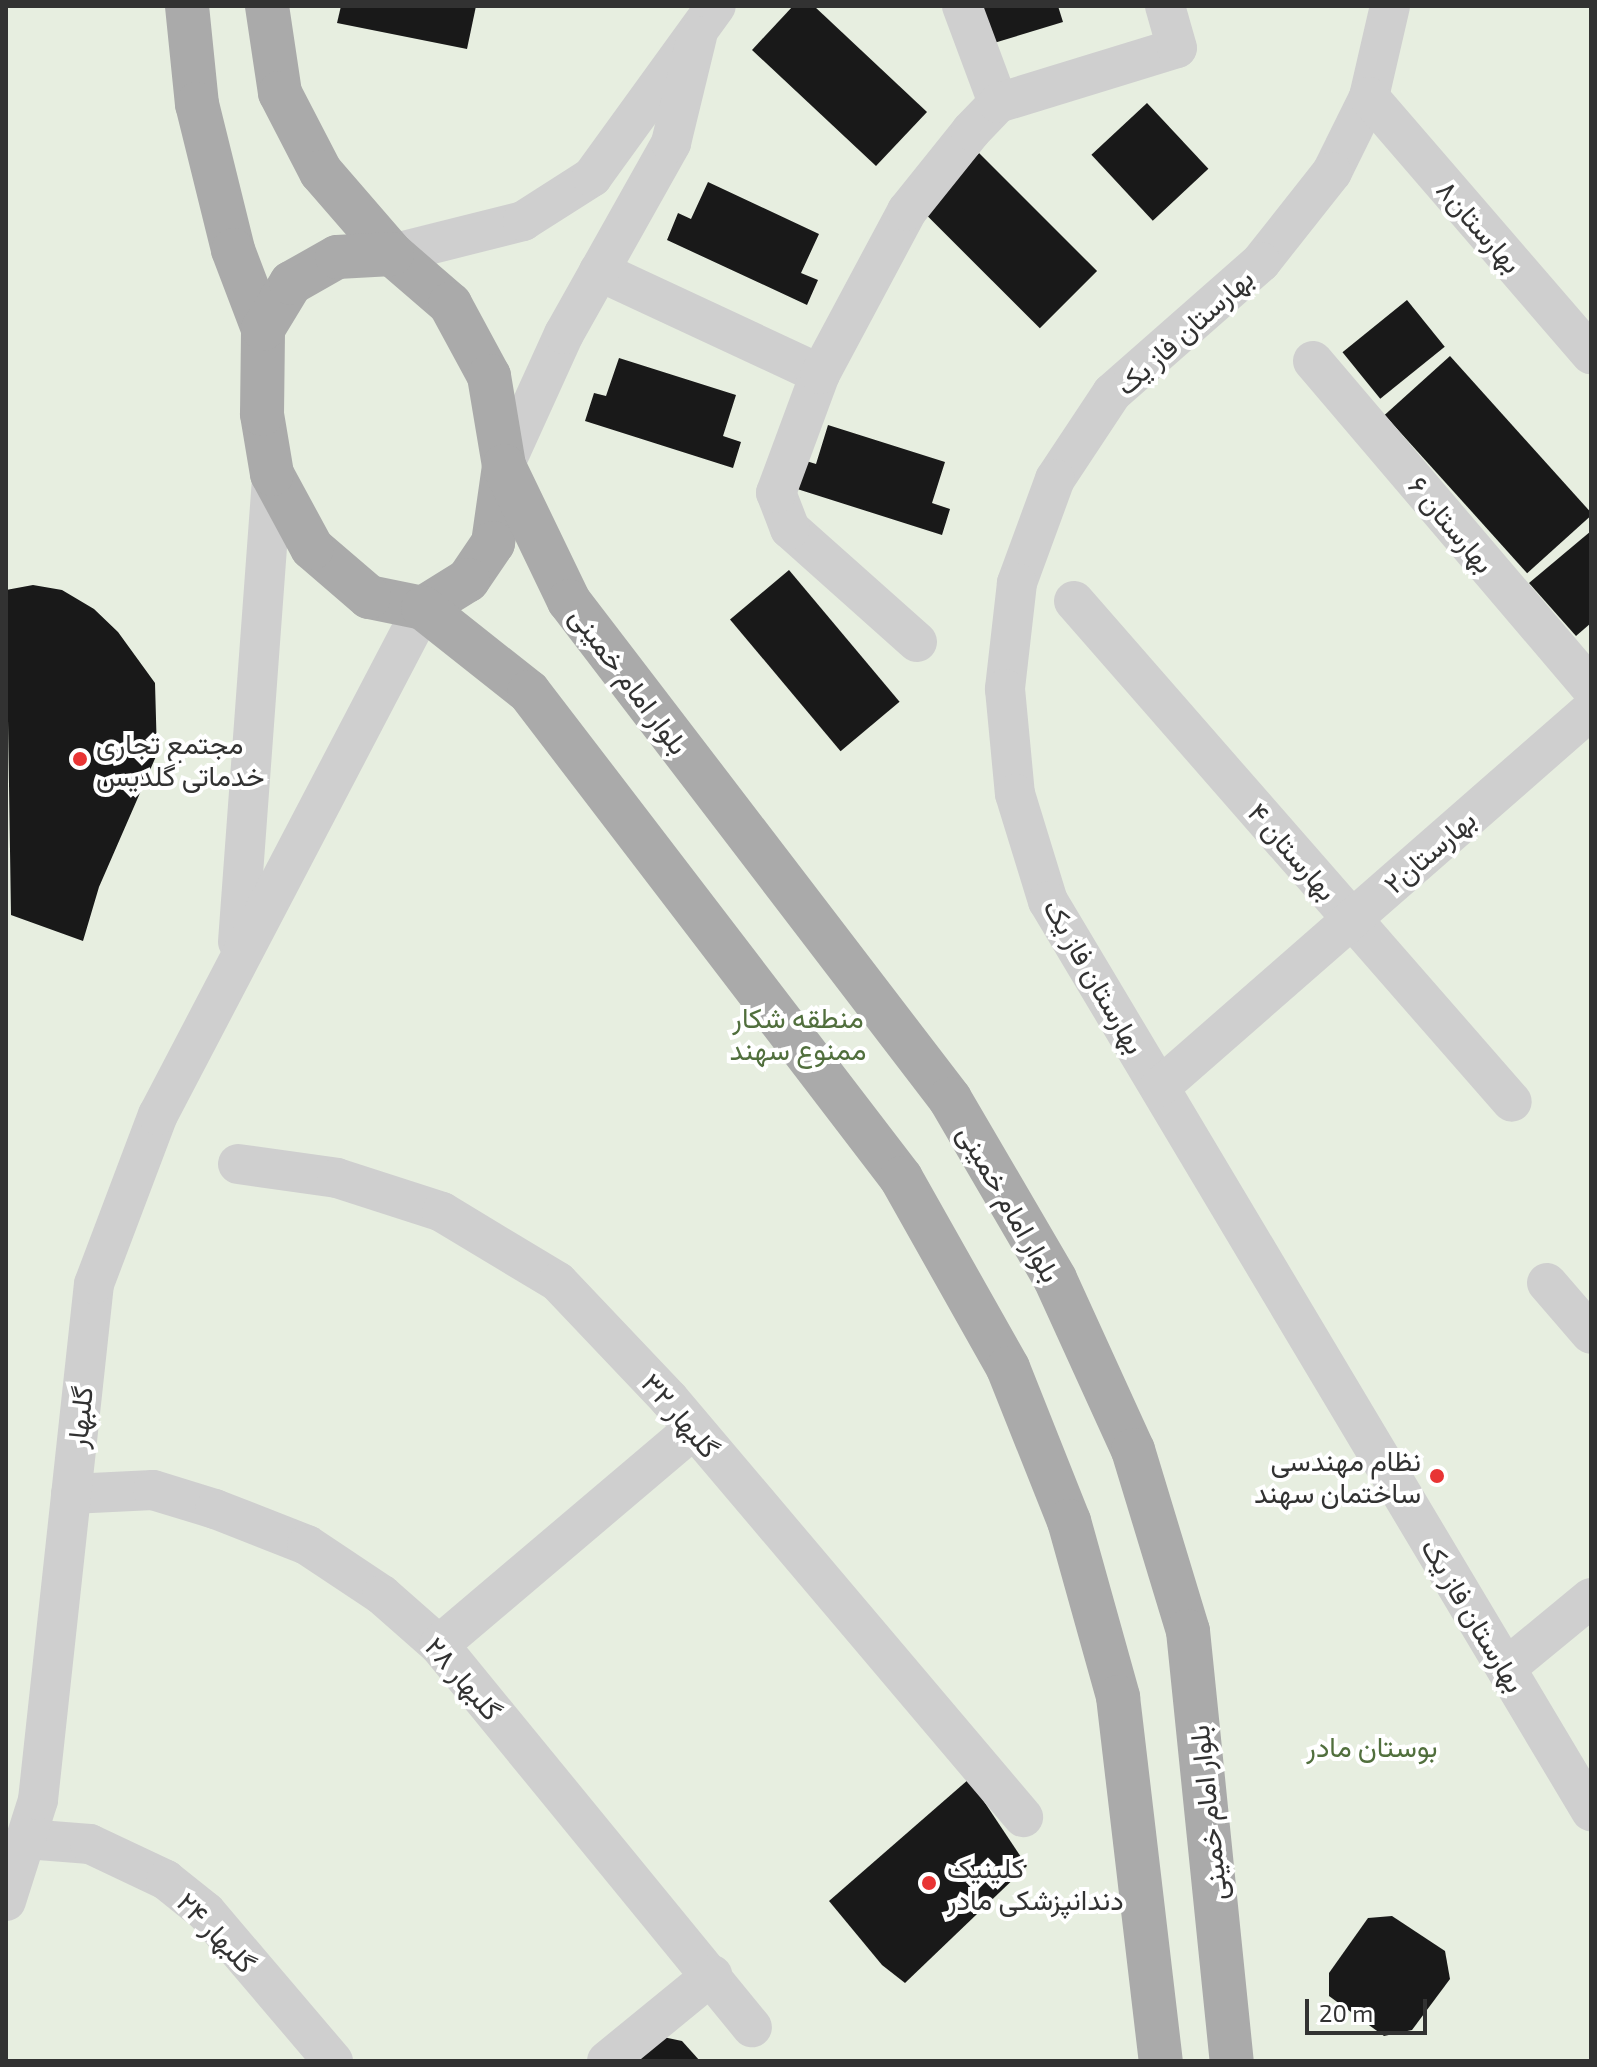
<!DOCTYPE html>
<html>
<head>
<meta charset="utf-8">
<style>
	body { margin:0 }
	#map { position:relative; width:1597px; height:2067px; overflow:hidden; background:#fff; font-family:"Exo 2",Vazirmatn,sans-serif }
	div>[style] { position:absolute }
	.green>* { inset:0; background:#e7eee0; transform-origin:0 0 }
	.building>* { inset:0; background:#191919; transform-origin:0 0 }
	.minor>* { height:40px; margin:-20px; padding:0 20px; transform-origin:20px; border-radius:20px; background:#cfcfcf }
	.major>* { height:44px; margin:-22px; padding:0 22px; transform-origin:22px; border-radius:22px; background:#aaa }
	.dots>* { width:22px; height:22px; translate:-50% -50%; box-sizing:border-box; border:4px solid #fff; border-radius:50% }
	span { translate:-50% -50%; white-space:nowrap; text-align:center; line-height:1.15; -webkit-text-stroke:8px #fff; paint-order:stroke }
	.street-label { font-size:28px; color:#323232 }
	.poi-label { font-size:28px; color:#323232 }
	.left { translate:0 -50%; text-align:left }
	.right { translate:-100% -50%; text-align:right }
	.park-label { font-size:28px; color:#516f3d }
	.frame { position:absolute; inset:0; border:8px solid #323232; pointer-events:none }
	.scale { position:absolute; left:1305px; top:1999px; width:122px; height:36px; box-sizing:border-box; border:4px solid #323232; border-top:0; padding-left:10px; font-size:24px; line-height:28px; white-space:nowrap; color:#323232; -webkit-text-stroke:6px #fff; paint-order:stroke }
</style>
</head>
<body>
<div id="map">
	<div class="green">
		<div style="left:6px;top:6px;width:1585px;height:2055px"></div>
	</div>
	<div class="building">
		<div style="clip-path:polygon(341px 6px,476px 6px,467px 49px,337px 23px)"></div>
		<div style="clip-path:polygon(793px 6px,814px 6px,927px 112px,876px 166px,752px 50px)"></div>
		<div style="clip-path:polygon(982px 6px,1058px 6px,1063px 22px,994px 43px)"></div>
		<div style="left:1147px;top:103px;width:90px;height:76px;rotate:47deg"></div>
		<div style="left:979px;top:153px;width:167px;height:81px;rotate:45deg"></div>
		<div style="clip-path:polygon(708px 182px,819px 234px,801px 273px,818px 280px,807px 305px,667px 240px,678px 213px,691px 219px)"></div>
		<div style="left:1407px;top:300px;width:60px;height:83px;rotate:51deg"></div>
		<div style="left:1450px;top:356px;width:213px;height:88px;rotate:48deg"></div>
		<div style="clip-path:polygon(619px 358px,736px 395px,723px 436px,741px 442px,733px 468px,585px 421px,594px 393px,606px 396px)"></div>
		<div style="clip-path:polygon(828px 425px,945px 462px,932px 503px,950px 509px,942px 535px,794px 488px,803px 460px,816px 464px)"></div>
		<div style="clip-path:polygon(1591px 531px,1591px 623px,1576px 636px,1529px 583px)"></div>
		<div style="left:789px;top:570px;width:172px;height:77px;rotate:50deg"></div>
		<div style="clip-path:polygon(33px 585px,62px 590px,94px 609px,118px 632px,155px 683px,157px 754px,99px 887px,83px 941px,11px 915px,6px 590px)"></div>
		<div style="clip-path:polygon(969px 1779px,1027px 1866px,905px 1983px,882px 1965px,829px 1901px)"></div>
		<div style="clip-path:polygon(1392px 1916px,1445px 1951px,1450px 1979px,1412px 2030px,1384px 2036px,1329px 1996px,1329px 1973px,1368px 1918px)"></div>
		<div style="clip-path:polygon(663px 2037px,682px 2041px,700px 2061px,634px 2061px)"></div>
	</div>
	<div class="minor">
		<div style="left:962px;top:6px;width:103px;rotate:69.6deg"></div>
		<div style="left:1390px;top:6px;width:93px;rotate:103deg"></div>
		<div style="left:1369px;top:97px;width:84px;rotate:116.3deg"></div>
		<div style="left:1332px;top:172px;width:115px;rotate:128.3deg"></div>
		<div style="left:1261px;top:262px;width:198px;rotate:138.7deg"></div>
		<div style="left:1112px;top:393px;width:103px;rotate:123.5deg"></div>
		<div style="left:1055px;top:479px;width:111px;rotate:110.1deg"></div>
		<div style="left:1017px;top:583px;width:107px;rotate:96.5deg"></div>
		<div style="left:1005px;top:689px;width:105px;rotate:84.6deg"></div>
		<div style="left:1015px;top:794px;width:112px;rotate:72.9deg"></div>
		<div style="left:1048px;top:901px;width:1060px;rotate:59.18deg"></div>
		<div style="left:1369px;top:97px;width:340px;rotate:49.2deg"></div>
		<div style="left:392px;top:254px;width:135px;rotate:-14.1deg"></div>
		<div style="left:523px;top:221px;width:82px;rotate:-32.5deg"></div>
		<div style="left:592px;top:177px;width:211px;rotate:-54.1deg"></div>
		<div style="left:599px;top:271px;width:244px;rotate:25deg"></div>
		<div style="left:1313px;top:361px;width:429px;rotate:49.6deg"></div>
		<div style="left:504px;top:466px;width:145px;rotate:-65.6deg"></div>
		<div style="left:564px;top:334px;width:219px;rotate:-60.7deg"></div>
		<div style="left:671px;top:143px;width:110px;rotate:-76.3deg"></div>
		<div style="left:1074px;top:601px;width:665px;rotate:48.84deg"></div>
		<div style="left:917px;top:642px;width:170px;rotate:-138.3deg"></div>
		<div style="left:790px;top:529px;width:39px;rotate:-111deg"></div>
		<div style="left:776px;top:493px;width:127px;rotate:-69.7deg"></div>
		<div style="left:820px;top:374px;width:185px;rotate:-61.9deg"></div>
		<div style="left:907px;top:211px;width:102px;rotate:-51.3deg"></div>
		<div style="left:971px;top:131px;width:39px;rotate:-46deg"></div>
		<div style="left:998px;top:103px;width:187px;rotate:-17.1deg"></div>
		<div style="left:1177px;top:48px;width:44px;rotate:-105.9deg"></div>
		<div style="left:238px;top:942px;width:469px;rotate:-85.8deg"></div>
		<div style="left:1160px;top:1087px;width:573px;rotate:-41.18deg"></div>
		<div style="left:238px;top:1164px;width:100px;rotate:8deg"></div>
		<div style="left:337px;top:1178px;width:110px;rotate:17.9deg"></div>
		<div style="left:442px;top:1212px;width:135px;rotate:31.1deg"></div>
		<div style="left:558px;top:1282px;width:161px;rotate:46.5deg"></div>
		<div style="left:669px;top:1399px;width:548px;rotate:49.74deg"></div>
		<div style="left:1547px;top:1283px;width:67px;rotate:49.2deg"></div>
		<div style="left:71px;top:1494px;width:82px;rotate:-2.8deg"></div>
		<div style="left:153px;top:1490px;width:65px;rotate:17deg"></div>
		<div style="left:215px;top:1509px;width:99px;rotate:21.4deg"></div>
		<div style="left:307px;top:1545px;width:90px;rotate:33.7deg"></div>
		<div style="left:382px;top:1595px;width:76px;rotate:41.3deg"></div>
		<div style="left:439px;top:1645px;width:494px;rotate:50.7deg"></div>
		<div style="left:439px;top:1645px;width:334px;rotate:-40.3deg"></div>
		<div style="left:1506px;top:1668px;width:110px;rotate:-39.5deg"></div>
		<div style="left:26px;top:1839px;width:64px;rotate:4.5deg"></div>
		<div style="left:90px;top:1844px;width:84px;rotate:25.3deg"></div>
		<div style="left:166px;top:1880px;width:51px;rotate:38.7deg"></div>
		<div style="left:206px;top:1912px;width:196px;rotate:49.6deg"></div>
		<div style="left:6px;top:1901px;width:106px;rotate:-72.4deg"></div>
		<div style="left:38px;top:1800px;width:519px;rotate:-83.81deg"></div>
		<div style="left:94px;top:1284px;width:181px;rotate:-69.3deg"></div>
		<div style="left:158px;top:1115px;width:572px;rotate:-62.4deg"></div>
		<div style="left:607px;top:2061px;width:136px;rotate:-39.3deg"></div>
	</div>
	<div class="major">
		<div style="left:187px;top:6px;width:99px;rotate:84.2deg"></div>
		<div style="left:197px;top:104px;width:150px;rotate:76.1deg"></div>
		<div style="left:233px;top:250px;width:85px;rotate:69.2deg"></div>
		<div style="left:267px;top:6px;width:88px;rotate:81.5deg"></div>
		<div style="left:280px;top:93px;width:89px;rotate:62.6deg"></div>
		<div style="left:321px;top:172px;width:108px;rotate:49.1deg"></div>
		<div style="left:392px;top:254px;width:77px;rotate:40.8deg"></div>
		<div style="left:450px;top:304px;width:82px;rotate:61.6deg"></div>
		<div style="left:489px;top:376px;width:91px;rotate:80.5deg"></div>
		<div style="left:504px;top:466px;width:78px;rotate:98.1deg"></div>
		<div style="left:493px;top:543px;width:45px;rotate:124deg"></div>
		<div style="left:468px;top:580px;width:53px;rotate:148.1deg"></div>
		<div style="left:423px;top:608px;width:55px;rotate:-168.5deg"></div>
		<div style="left:369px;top:597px;width:75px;rotate:-139.3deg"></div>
		<div style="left:312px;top:548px;width:84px;rotate:-118.4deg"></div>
		<div style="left:272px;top:474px;width:61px;rotate:-99.5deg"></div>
		<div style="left:262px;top:414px;width:85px;rotate:-89.3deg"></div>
		<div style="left:263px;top:329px;width:54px;rotate:-58.7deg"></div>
		<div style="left:291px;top:283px;width:53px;rotate:-29.5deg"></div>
		<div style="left:337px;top:257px;width:55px;rotate:-3.1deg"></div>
		<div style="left:504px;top:466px;width:150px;rotate:64.3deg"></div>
		<div style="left:569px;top:601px;width:627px;rotate:52.58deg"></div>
		<div style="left:950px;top:1099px;width:208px;rotate:59.7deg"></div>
		<div style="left:1055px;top:1279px;width:188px;rotate:65.5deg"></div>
		<div style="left:1133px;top:1450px;width:189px;rotate:73.1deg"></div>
		<div style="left:1188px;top:1631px;width:432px;rotate:84.2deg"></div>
		<div style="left:423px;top:608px;width:135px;rotate:38.4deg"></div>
		<div style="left:529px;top:692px;width:612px;rotate:52.57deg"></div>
		<div style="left:901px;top:1178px;width:218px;rotate:60.6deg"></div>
		<div style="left:1008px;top:1368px;width:165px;rotate:68.3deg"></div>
		<div style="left:1069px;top:1521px;width:183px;rotate:74.4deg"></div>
		<div style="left:1118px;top:1697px;width:367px;rotate:83.3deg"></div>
	</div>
	<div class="dots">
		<div style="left:80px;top:759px;background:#e83434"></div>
		<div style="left:1437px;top:1476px;background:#e83434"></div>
		<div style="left:929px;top:1883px;background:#e83434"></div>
	</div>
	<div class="street-label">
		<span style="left:1480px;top:226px;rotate:49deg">بهارستان۸</span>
		<span style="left:1184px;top:331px;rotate:-42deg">بهارستان فاز یک</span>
		<span style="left:1452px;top:524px;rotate:50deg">بهارستان ۶</span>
		<span style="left:630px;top:680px;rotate:53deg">بلوار امام خمینی</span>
		<span style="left:1293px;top:851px;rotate:49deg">بهارستان ۴</span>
		<span style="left:1429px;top:851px;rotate:-41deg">بهارستان۲</span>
		<span style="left:1095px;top:976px;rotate:60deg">بهارستان فاز یک</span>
		<span style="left:1010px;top:1203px;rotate:60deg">بلوار امام خمینی</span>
		<span style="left:681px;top:1415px;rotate:49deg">گلبهار ۳۲</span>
		<span style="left:79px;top:1417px;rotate:-84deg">گلبهار</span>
		<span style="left:1474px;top:1615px;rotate:59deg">بهارستان فاز یک</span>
		<span style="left:464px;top:1678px;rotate:49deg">گلبهار ۲۸</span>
		<span style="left:1207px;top:1813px;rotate:-96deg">بلوار امام خمینی</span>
		<span style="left:217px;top:1932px;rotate:46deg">گلبهار ۲۴</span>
	</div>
	<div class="poi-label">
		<span class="left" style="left:96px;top:759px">مجتمع تجاری<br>خدماتی گلدیس</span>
		<span class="right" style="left:1421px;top:1476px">نظام مهندسی<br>ساختمان سهند</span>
		<span class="left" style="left:947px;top:1883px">کلینیک<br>دندانپزشکی مادر</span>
	</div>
	<div class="park-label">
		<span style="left:798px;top:1033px">منطقه شکار<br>ممنوع سهند</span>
		<span style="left:1372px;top:1746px">بوستان مادر</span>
	</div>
	<div class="frame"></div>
	<div class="scale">20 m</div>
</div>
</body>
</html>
